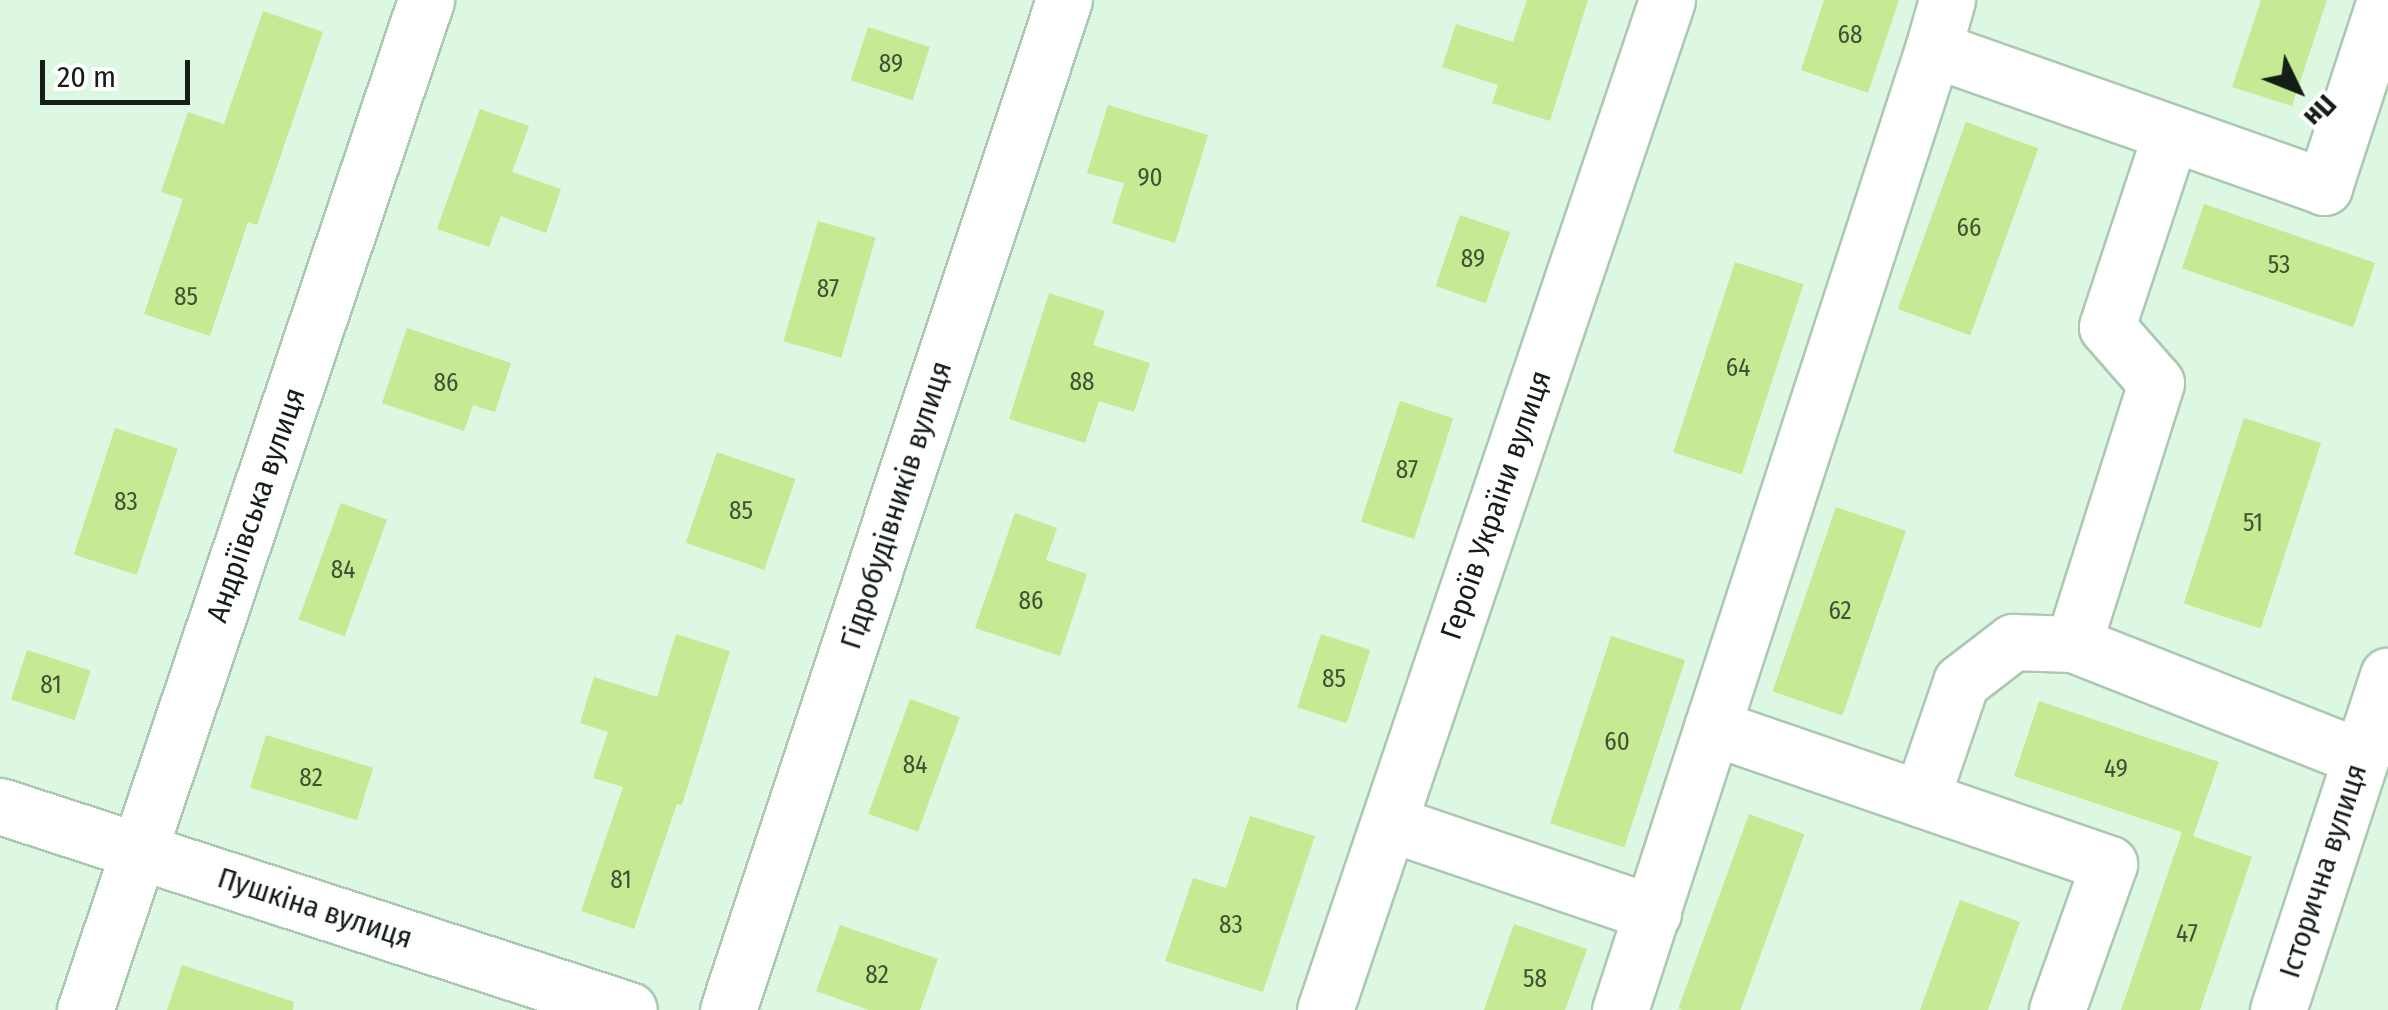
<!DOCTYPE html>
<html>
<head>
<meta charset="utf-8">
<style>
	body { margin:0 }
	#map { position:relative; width:2388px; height:1010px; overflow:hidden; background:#dcf7e2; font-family:"Fira Sans Condensed",sans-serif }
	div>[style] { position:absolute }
	.building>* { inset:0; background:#c5ea93; transform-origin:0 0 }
	.roads { filter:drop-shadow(2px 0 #acc7b3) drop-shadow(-2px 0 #acc7b3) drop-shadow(0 2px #acc7b3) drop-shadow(0 -2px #acc7b3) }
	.minor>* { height:55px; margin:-27.5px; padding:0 27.5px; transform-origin:27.5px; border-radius:27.5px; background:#fff }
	span { translate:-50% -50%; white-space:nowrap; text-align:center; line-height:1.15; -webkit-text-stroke:8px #fff; paint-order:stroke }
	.number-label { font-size:25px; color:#405136 }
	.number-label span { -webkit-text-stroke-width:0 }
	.street-label { font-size:30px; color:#141e17 }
	.north { position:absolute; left:2248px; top:40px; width:100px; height:100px; -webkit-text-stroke:8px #fff; paint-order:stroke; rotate:133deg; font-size:28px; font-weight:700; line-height:40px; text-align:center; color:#141e17 }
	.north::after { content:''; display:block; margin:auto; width:35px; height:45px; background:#141e17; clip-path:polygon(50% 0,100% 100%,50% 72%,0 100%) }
	.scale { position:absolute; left:40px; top:60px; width:150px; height:45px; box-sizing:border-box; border:5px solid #141e17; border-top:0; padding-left:12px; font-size:30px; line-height:35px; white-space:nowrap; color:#141e17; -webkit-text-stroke:8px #fff; paint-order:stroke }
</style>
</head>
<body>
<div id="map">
	<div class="building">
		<div style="clip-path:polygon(1527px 0,1588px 0,1550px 121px,1492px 103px,1498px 85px,1442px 67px,1456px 24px,1513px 42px)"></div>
		<div style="clip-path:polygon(1824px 0,1899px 0,1868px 93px,1801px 70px)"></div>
		<div style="clip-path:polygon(2261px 0,2327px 0,2292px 106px,2232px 87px)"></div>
		<div style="clip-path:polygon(263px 11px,323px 32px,257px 225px,248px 222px,210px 336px,144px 314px,183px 199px,161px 192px,188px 112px,224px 124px)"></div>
		<div style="left:868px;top:27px;width:65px;height:56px;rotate:18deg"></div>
		<div style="clip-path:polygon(1108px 105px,1208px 135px,1175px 243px,1112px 223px,1124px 183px,1087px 173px)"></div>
		<div style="clip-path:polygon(480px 109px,529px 126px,512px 172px,561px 189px,546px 233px,501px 216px,489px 247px,437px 229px)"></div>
		<div style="left:1966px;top:122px;width:77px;height:199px;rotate:20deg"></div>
		<div style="left:2204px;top:204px;width:181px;height:68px;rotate:19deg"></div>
		<div style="left:1460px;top:215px;width:53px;height:75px;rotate:19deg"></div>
		<div style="left:818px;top:221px;width:60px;height:125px;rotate:16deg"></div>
		<div style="left:1735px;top:262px;width:72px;height:200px;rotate:18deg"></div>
		<div style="clip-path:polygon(1049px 293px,1105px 311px,1093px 345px,1150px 363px,1134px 412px,1099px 401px,1085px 443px,1009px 419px)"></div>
		<div style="clip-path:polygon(407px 328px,511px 363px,495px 412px,473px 405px,464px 431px,382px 403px)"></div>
		<div style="left:1400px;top:401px;width:56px;height:127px;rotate:18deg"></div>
		<div style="left:2244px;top:418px;width:81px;height:195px;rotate:18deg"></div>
		<div style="left:115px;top:428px;width:66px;height:133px;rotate:18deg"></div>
		<div style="left:717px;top:452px;width:83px;height:96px;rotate:19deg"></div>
		<div style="left:341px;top:503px;width:49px;height:124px;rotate:20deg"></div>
		<div style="left:1836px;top:507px;width:74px;height:195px;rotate:19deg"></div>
		<div style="clip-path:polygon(1015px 513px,1057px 528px,1046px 560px,1087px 574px,1060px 656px,975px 628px)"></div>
		<div style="clip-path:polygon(676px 634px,730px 651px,682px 805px,677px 804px,634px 929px,581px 911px,623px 787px,593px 778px,608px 732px,580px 723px,594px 677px,657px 697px)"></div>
		<div style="left:1321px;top:634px;width:52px;height:77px;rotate:18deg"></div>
		<div style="left:1611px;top:636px;width:78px;height:197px;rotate:18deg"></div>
		<div style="left:27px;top:650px;width:67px;height:52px;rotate:18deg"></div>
		<div style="left:910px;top:699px;width:53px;height:122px;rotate:20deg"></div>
		<div style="clip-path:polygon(2039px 701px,2219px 762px,2193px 836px,2252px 857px,2200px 1010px,2121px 1010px,2182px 832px,2014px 776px)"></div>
		<div style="left:266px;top:735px;width:112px;height:55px;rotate:17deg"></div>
		<div style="left:1749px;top:814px;width:59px;height:207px;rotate:20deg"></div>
		<div style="clip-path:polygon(1250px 816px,1315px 836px,1263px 992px,1165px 961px,1193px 878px,1226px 888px)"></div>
		<div style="clip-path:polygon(1960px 900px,2020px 922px,1988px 1010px,1920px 1010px)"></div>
		<div style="clip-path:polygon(1514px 924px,1587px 949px,1565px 1010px,1484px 1010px)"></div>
		<div style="clip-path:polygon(840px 925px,938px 959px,920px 1010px,869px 1010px,816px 991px)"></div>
		<div style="clip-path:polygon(182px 965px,294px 1002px,293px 1010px,167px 1010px)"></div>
	</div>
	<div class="roads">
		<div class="minor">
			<div style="left:1947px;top:0;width:51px;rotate:105.9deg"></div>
			<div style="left:1933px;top:49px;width:415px;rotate:19.4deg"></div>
			<div style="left:2324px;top:187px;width:197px;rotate:-71.9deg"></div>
			<div style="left:2171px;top:133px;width:204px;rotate:108.3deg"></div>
			<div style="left:2107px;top:327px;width:74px;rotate:48.8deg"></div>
			<div style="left:2156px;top:383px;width:274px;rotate:107.6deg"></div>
			<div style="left:2073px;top:644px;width:308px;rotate:21.5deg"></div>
			<div style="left:1712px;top:727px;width:420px;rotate:19deg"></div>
			<div style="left:2109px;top:864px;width:155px;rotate:109.6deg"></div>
			<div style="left:1921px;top:799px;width:124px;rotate:-71.1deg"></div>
			<div style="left:1961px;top:682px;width:66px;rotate:-37.6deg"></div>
			<div style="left:2013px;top:642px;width:60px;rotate:1.9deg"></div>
			<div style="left:0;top:806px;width:661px;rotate:17.97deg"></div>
			<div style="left:1389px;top:823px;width:279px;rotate:18.8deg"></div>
			<div style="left:85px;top:1010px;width:1066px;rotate:-71.34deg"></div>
			<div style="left:728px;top:1010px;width:1064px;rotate:-71.6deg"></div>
			<div style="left:1325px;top:1010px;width:1066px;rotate:-71.29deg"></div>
			<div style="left:1620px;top:1010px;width:1011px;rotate:-71.96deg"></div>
			<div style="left:2278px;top:1010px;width:352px;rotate:-71.8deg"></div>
		</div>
	</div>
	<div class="number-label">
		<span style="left:1850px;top:35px">68</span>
		<span style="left:891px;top:64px">89</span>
		<span style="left:1150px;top:178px">90</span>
		<span style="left:1969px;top:228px">66</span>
		<span style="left:1473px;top:259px">89</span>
		<span style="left:2279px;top:265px">53</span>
		<span style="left:828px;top:289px">87</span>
		<span style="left:186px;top:297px">85</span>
		<span style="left:1738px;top:368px">64</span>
		<span style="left:1082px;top:382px">88</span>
		<span style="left:446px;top:383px">86</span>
		<span style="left:1407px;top:470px">87</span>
		<span style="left:126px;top:502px">83</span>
		<span style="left:741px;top:511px">85</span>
		<span style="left:2253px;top:523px">51</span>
		<span style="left:343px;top:570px">84</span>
		<span style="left:1031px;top:601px">86</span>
		<span style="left:1840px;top:611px">62</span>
		<span style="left:1334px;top:679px">85</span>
		<span style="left:51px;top:685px">81</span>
		<span style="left:1617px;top:742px">60</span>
		<span style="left:915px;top:765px">84</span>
		<span style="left:2116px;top:769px">49</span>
		<span style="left:311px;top:778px">82</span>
		<span style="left:621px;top:880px">81</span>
		<span style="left:1231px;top:925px">83</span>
		<span style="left:2187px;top:934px">47</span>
		<span style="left:877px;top:975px">82</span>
		<span style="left:1535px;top:979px">58</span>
	</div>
	<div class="street-label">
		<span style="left:256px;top:505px;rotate:-71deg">Андріївська вулиця</span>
		<span style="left:896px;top:505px;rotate:-72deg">Гідробудівників вулиця</span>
		<span style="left:1496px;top:505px;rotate:-71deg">Героїв України вулиця</span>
		<span style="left:2323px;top:871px;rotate:-72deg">Історична вулиця</span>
		<span style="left:315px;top:908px;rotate:18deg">Пушкіна вулиця</span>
	</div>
	<div class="north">Пн</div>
	<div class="scale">20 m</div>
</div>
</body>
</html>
